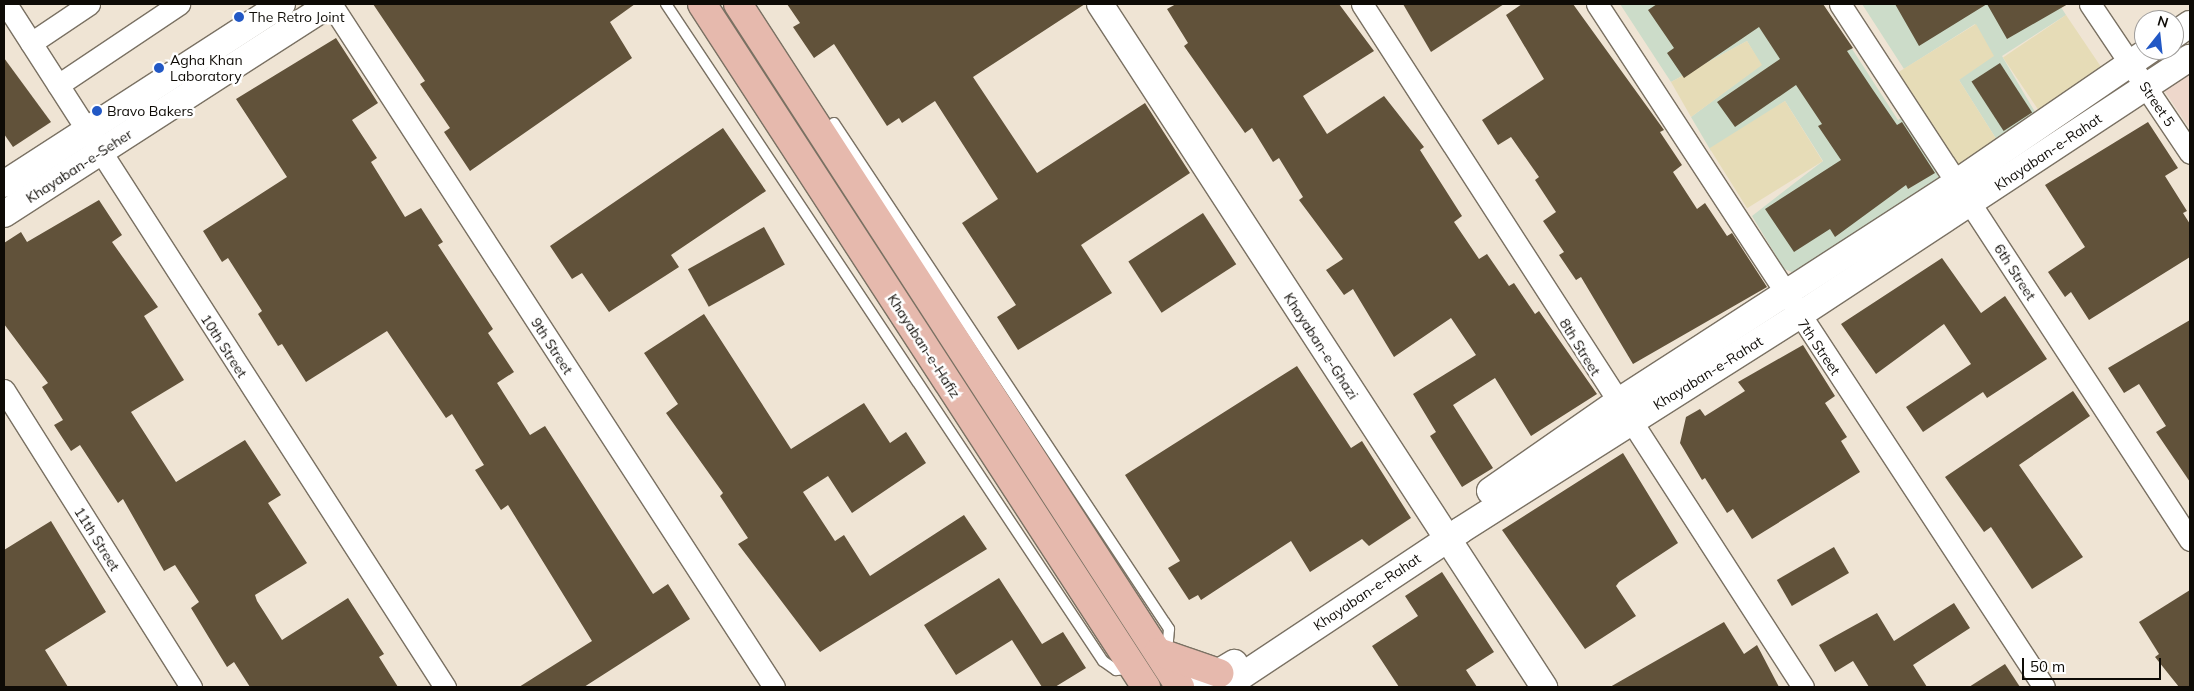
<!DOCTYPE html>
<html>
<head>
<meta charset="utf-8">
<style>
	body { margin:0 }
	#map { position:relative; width:2194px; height:691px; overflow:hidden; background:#efe4d4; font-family:Mulish,sans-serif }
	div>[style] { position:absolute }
	.commercial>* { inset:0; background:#eed7cb }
	.green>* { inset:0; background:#ccdcc9 }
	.sand>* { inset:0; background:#e6dcb7; transform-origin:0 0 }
	.building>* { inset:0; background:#61523a; transform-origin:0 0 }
	.roads { filter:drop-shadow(1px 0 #7a7163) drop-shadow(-1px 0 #7a7163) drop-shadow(0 1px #7a7163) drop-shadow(0 -1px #7a7163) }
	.service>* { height:10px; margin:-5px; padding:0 5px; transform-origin:5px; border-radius:5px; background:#fff }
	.minor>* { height:21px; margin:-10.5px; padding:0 10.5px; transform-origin:10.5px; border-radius:10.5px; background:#fff }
	.tertiary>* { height:26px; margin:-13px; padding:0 13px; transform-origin:13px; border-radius:13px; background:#fff }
	.primary>* { height:28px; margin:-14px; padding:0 14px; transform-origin:14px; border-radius:14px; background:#e6b9ad }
	.dots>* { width:14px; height:14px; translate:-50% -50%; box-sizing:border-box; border:2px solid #fff; border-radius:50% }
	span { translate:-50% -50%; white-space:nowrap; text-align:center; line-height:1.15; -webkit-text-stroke:5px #fff; paint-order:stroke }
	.poi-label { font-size:14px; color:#0e0b06 }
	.left { translate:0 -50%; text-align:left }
	.street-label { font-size:14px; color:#0e0b06 }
	.frame { position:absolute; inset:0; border:5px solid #0e0b06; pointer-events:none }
	.north { position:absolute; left:2134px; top:10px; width:50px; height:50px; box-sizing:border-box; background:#fff; border:1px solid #9f9d9b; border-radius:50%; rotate:16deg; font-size:14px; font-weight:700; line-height:20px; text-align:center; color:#0e0b06 }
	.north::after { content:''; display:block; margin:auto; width:18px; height:22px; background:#2258c5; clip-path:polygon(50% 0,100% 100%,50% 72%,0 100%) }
	.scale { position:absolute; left:2022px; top:658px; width:139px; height:22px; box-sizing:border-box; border:2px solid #0e0b06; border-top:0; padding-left:6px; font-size:15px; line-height:18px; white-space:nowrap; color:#0e0b06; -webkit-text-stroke:4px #fff; paint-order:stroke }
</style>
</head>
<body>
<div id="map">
	<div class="commercial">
		<div style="clip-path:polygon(2190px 62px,2190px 129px,2158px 81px)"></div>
	</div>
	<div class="green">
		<div style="clip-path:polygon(1620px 4px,1823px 4px,1898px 120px,1908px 114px,1948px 180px,1802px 276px,1784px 269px,1752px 216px,1823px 161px,1785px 101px,1711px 151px,1691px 117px,1761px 65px,1747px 41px,1671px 82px)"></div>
		<div style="clip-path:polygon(1862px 4px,2059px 4px,2066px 15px,2002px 56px,2038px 117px,2000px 145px,1959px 80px,1975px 24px,1904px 69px)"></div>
	</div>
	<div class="sand">
		<div style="left:2066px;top:15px;width:70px;height:76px;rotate:56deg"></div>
		<div style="clip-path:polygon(1976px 24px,1994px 56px,1959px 80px,2000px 145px,1960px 172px,1897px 73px)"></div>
		<div style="clip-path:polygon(1747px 41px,1762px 65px,1691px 117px,1671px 82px)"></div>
		<div style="left:1785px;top:101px;width:71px;height:89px;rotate:58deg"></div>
	</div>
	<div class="building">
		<div style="clip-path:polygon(373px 4px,635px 4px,610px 22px,632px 58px,470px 171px,444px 132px,450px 128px,420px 84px,425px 81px)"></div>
		<div style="clip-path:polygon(787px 4px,1085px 4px,973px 77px,1037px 173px,1145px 103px,1190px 173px,1081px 245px,1112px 293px,1018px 350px,997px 317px,1016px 305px,962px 223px,998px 199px,935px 101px,902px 123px,899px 118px,887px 126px,834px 44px,814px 58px,793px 27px,800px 23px)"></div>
		<div style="clip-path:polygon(1176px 4px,1339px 4px,1374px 51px,1303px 96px,1327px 134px,1384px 96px,1424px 147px,1420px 150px,1462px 216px,1454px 222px,1479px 259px,1487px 254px,1509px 286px,1514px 283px,1535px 314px,1539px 311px,1597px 394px,1531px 436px,1495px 378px,1453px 405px,1493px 468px,1462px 487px,1430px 436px,1436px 432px,1413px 394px,1476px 355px,1451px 318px,1394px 357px,1353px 289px,1344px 295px,1326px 270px,1343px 259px,1299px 200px,1303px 197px,1279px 158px,1273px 162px,1252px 128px,1245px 133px,1184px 46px,1188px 43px,1167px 9px)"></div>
		<div style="clip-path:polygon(1403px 4px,1504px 4px,1431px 52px)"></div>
		<div style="clip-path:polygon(1522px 4px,1573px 4px,1664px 130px,1660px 132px,1682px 165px,1673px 172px,1697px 209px,1705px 203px,1727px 236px,1732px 233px,1767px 287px,1633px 364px,1581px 277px,1576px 280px,1559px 255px,1564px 252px,1543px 221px,1556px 212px,1535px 180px,1539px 177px,1511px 137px,1498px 145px,1482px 120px,1544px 79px,1506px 15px)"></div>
		<div style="clip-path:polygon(1657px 4px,1823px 4px,1853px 48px,1847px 51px,1873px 90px,1897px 125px,1902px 122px,1935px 173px,1908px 189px,1906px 185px,1835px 237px,1830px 229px,1794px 252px,1765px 209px,1841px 160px,1818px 126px,1822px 124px,1796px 85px,1735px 127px,1717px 102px,1780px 59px,1759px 27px,1684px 78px,1667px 53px,1674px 48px,1648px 10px)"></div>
		<div style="clip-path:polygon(1895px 4px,2068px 4px,2007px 39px,1987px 4px,1919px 46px)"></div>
		<div style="clip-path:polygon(336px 38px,378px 103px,352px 120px,377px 158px,371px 162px,405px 217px,421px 208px,443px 242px,438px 245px,493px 329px,488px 333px,514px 372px,497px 383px,530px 435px,545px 426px,653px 594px,668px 584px,690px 619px,584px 687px,519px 687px,592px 641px,508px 505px,501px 510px,475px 470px,484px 465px,452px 414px,446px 418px,387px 331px,306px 382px,282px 344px,278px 346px,258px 314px,262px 311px,228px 258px,222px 262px,203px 231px,287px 177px,236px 99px)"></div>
		<div style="clip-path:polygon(4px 58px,51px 122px,13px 147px,4px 134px)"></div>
		<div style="left:2000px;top:63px;width:59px;height:34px;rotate:57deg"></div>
		<div style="clip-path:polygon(2148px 122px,2178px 168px,2165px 176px,2187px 211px,2183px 213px,2190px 224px,2190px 257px,2089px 320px,2071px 292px,2065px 297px,2048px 272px,2085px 247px,2045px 185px)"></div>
		<div style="clip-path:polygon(723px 128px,766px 191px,671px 255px,679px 267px,609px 312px,582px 273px,572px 279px,550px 246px)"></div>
		<div style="clip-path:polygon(99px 200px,122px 235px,112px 242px,158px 307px,144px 316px,184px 380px,131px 412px,176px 482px,245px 440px,281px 495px,268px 503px,307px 563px,255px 595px,257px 601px,282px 640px,348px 598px,384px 654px,379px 657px,398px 687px,250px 687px,234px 662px,227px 667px,211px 641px,191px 608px,199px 602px,175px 565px,164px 571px,123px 499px,118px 503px,80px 445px,71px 451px,54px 425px,63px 420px,42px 387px,48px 383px,4px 324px,4px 243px,21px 232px,27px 242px)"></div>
		<div style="left:1203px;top:213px;width:61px;height:89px;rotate:57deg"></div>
		<div style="left:764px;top:227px;width:43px;height:87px;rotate:61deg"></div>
		<div style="clip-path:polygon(1942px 258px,1981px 313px,2005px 296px,2047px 359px,1987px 398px,1983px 392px,1923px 432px,1906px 407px,1971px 364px,1944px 324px,1876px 374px,1841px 324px)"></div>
		<div style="clip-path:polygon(704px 314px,791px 449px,864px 403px,890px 443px,906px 432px,926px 463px,852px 513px,828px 476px,803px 492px,835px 541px,844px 535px,870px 576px,964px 515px,987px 549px,820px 652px,738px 544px,748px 538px,720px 496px,723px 493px,666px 413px,678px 404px,644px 353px)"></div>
		<div style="clip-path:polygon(2190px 320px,2190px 482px,2156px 432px,2166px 426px,2139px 384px,2124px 393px,2108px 368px)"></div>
		<div style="clip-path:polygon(1803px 345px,1835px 396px,1825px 403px,1847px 437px,1841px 441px,1860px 472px,1752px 539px,1733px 509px,1727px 513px,1705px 478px,1702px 480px,1680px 443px,1686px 417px,1700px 409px,1705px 416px,1745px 391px,1738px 382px)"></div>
		<div style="clip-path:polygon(1297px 366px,1351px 448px,1362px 441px,1411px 518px,1369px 546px,1362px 539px,1310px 572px,1291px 541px,1201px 600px,1198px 595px,1189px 600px,1168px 568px,1180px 561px,1125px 475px)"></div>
		<div style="clip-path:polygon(2073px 391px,2090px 416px,2019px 465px,2083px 557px,2032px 589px,1991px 527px,1984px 532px,1945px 477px)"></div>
		<div style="clip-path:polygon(1623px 453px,1678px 543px,1619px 582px,1616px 586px,1636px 616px,1585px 649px,1502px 530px)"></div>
		<div style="clip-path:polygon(51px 521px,106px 612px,45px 650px,68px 687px,4px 687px,4px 550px)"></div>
		<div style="left:1834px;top:547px;width:30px;height:66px;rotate:60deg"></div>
		<div style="clip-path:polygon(1442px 572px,1494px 652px,1466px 670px,1477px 687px,1399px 687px,1372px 646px,1418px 616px,1405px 596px)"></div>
		<div style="clip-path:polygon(999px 578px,1042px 644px,1063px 632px,1086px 668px,1055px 687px,1042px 687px,1012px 640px,956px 675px,924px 625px)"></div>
		<div style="clip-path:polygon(2190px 590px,2190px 687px,2179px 687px,2155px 657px,2159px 654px,2139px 622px)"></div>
		<div style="clip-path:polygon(1954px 603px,1970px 628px,1913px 665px,1927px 687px,1869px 687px,1853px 661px,1835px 672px,1819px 645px,1877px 613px,1894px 641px)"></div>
		<div style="clip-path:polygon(1724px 622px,1744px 654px,1757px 645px,1779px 687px,1610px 687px)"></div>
		<div style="clip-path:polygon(2005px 664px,2020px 687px,1969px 687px)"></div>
	</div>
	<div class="roads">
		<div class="service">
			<div style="left:666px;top:4px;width:789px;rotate:56.37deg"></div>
			<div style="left:1103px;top:661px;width:16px;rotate:35deg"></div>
			<div style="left:1116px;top:670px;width:16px;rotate:-4deg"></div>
			<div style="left:834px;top:123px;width:607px;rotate:56.49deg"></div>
			<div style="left:1169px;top:629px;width:11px;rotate:95deg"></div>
			<div style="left:1168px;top:640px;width:13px;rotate:129deg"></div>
		</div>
		<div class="minor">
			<div style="left:6px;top:4px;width:812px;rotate:57.27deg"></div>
			<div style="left:331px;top:4px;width:814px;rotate:57.03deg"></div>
			<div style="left:1362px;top:4px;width:813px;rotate:57.15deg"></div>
			<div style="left:1597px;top:4px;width:816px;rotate:56.8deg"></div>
			<div style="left:1840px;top:4px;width:640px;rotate:56.86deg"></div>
			<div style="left:2090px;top:4px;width:179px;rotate:56.1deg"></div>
			<div style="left:31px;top:43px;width:70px;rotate:-33.9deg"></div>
			<div style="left:58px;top:85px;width:146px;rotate:-33.8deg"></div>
			<div style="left:4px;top:390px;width:351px;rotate:57.8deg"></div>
		</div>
		<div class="tertiary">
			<div style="left:1100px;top:4px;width:815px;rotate:56.97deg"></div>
			<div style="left:2174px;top:35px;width:19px;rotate:-35deg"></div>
			<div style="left:4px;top:184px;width:331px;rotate:-32.9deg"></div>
			<div style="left:4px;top:214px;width:388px;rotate:-32.8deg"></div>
			<div style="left:1490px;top:491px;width:154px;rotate:-34.9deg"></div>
			<div style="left:1616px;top:403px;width:406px;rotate:-32.9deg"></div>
			<div style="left:1957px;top:182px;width:234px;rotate:-34.4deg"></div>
			<div style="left:1194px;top:687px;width:47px;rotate:-31deg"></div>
			<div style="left:1225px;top:687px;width:283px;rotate:-33.6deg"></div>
			<div style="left:1461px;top:530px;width:399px;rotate:-32.4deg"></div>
			<div style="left:1798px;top:316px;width:469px;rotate:-33.4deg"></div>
		</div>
		<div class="primary">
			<div style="left:702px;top:4px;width:815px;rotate:56.97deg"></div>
			<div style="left:738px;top:4px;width:814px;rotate:57.09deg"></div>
			<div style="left:1158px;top:652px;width:65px;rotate:19deg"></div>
		</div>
	</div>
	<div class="dots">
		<div style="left:239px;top:17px;background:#2258c5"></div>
		<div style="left:159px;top:68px;background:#2258c5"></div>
		<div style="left:97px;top:111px;background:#2258c5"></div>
	</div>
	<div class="poi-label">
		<span class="left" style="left:249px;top:17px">The Retro Joint</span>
		<span class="left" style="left:170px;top:68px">Agha Khan<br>Laboratory</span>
		<span class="left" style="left:107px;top:111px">Bravo Bakers</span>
	</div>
	<div class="street-label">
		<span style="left:2157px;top:104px;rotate:56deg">Street 5</span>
		<span style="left:2048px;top:152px;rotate:-34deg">Khayaban-e-Rahat</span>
		<span style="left:79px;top:166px;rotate:-33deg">Khayaban-e-Seher</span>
		<span style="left:2015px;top:272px;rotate:57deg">6th Street</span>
		<span style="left:224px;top:346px;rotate:57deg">10th Street</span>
		<span style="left:552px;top:346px;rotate:57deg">9th Street</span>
		<span style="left:924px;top:346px;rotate:57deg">Khayaban-e-Hafiz</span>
		<span style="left:1321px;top:346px;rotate:57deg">Khayaban-e-Ghazi</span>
		<span style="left:1580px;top:347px;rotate:58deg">8th Street</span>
		<span style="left:1819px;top:347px;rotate:56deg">7th Street</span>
		<span style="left:1708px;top:373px;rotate:-32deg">Khayaban-e-Rahat</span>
		<span style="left:97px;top:539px;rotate:58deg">11th Street</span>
		<span style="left:1367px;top:592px;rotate:-34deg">Khayaban-e-Rahat</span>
	</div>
	<div class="frame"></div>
	<div class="north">N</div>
	<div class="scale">50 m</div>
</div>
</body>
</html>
